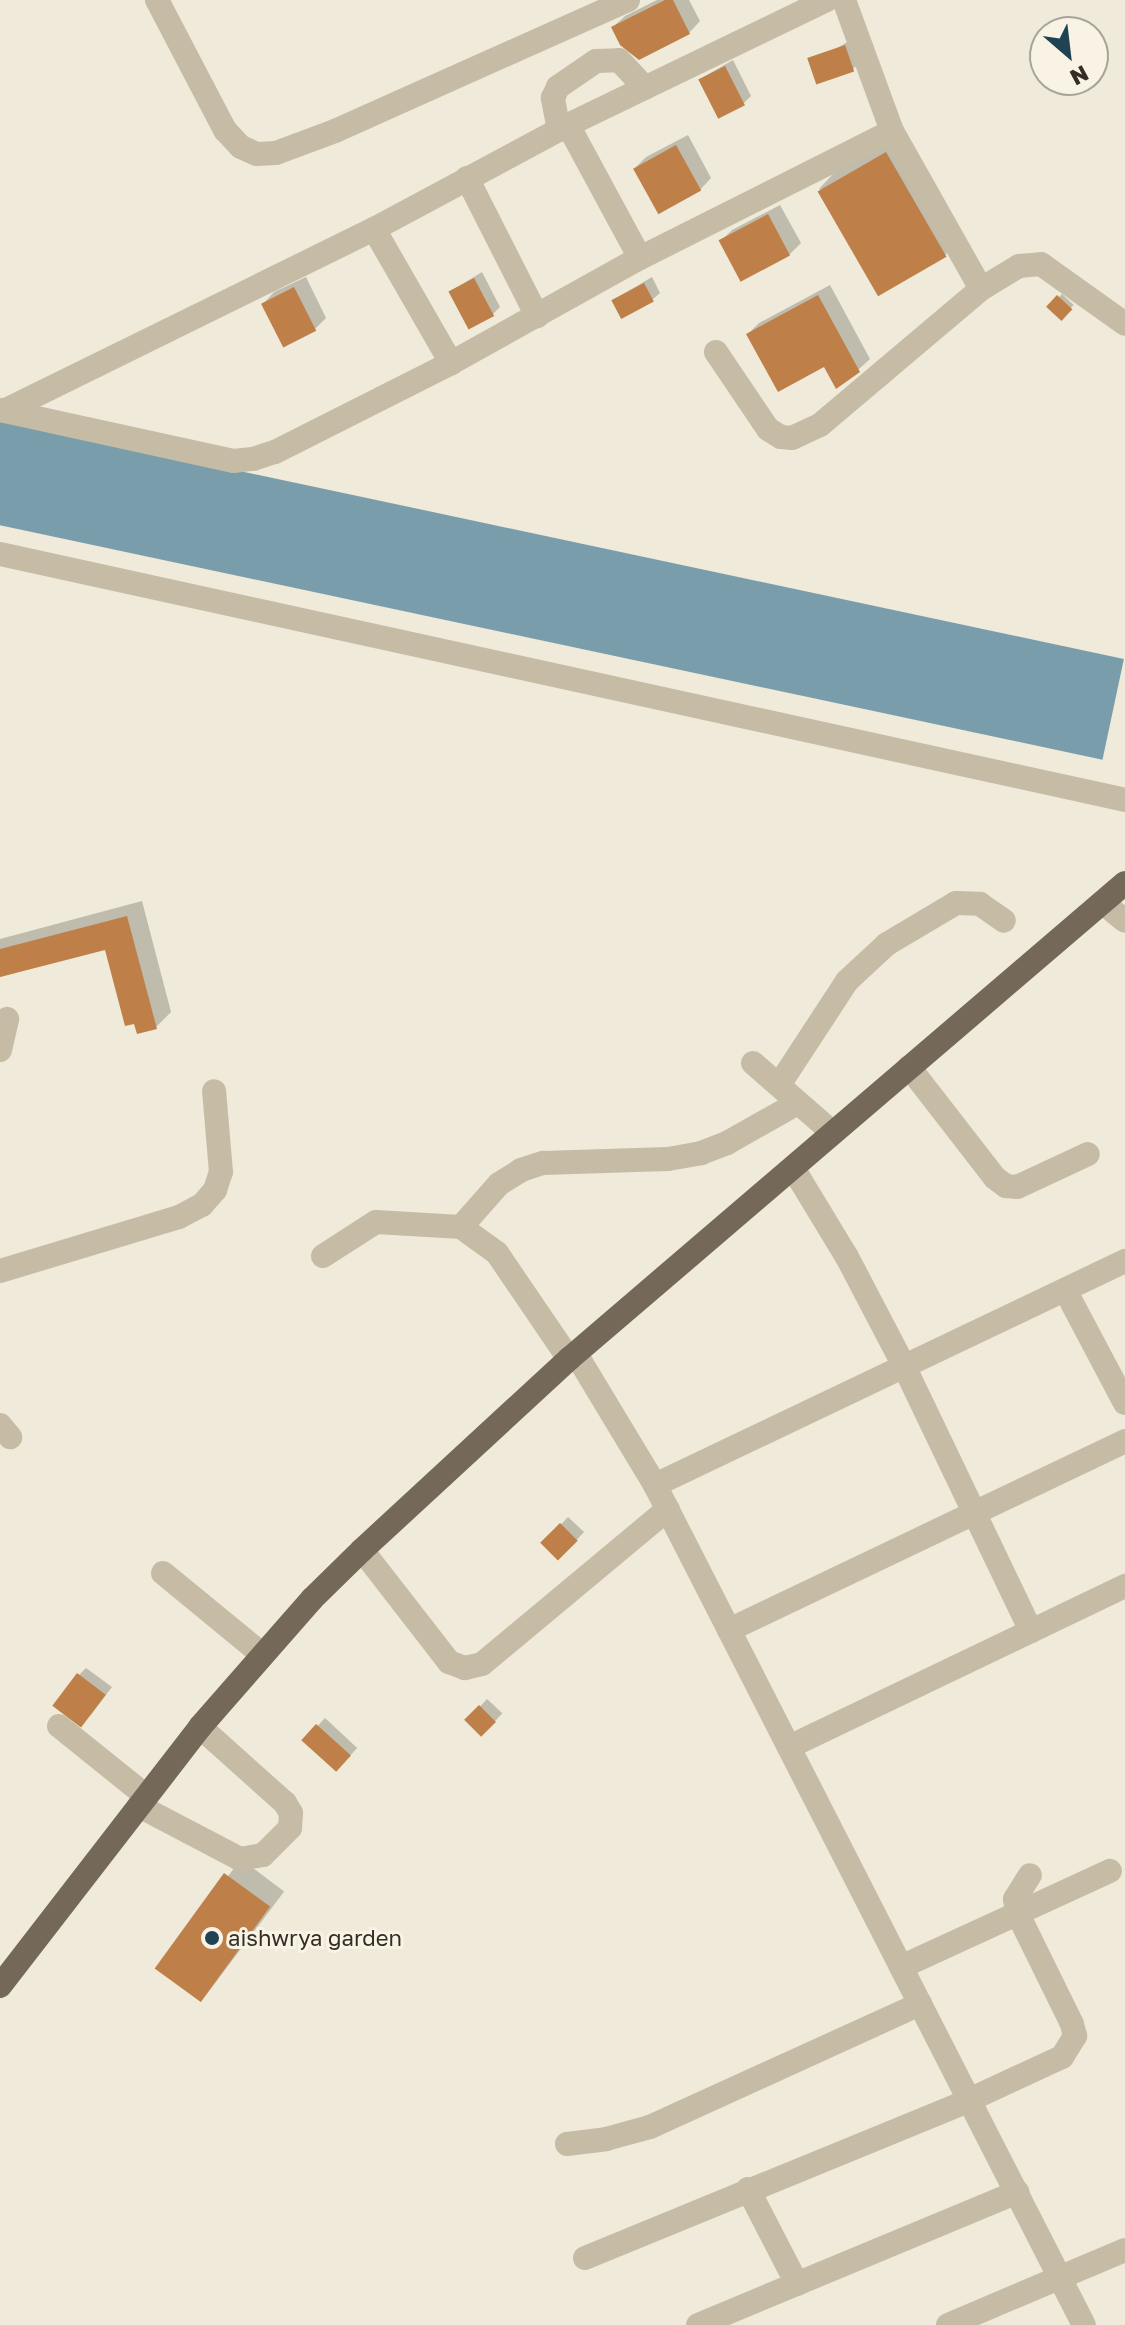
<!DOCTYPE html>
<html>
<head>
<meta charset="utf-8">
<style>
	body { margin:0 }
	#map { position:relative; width:1125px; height:2325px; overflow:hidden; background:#efead9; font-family:"Golos Text",sans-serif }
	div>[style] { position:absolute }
	.water>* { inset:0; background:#7a9dab; transform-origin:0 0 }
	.shadow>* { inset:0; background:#0003; transform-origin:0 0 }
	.building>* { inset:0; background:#be8048; transform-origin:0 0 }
	.minor>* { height:24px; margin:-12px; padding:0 12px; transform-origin:12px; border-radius:12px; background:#c6bca6 }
	.major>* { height:24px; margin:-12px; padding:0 12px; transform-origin:12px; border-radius:12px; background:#746858 }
	.dots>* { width:22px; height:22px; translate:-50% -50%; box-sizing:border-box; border:4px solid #f8f3e5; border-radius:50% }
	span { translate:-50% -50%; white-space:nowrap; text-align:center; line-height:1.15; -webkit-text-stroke:6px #f8f3e5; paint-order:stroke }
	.poi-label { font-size:22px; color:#332d26 }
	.left { translate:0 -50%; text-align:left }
	.north { position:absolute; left:1029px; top:16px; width:80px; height:80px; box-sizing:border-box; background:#f8f3e5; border:2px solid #a9a499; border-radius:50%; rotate:152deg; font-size:22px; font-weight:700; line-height:32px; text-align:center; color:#332d26 }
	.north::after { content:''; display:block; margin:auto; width:28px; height:36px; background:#1f4352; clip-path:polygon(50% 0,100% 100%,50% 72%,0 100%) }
</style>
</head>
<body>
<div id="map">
	<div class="water">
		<div style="left:0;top:420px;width:1149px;height:103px;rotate:12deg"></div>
	</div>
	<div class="shadow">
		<div style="clip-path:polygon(657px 0,689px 0,700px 21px,689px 33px,613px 27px,625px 16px)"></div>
		<div style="clip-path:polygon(852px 39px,860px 62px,853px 69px,812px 64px)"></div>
		<div style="clip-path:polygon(733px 60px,751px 96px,744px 103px,700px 79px)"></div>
		<div style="clip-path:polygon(688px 135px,711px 178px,700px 190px,635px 168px,646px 157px)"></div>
		<div style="clip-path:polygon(902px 138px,960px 240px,945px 255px,819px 189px,834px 173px)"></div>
		<div style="clip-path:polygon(780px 205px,801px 243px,789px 255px,742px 280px,721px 241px,732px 230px)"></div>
		<div style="clip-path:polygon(482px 272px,500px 307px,493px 314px,451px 291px)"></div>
		<div style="clip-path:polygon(306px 277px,326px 318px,315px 329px,263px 304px,274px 292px)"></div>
		<div style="clip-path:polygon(652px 277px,660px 293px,652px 300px,613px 300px)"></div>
		<div style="clip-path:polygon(830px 285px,870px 359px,858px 370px,825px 364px,748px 334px,759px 323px)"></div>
		<div style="left:1062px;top:294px;width:16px;height:18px;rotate:43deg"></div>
		<div style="clip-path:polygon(142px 901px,171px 1012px,156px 1027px,106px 947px,0 977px,0 939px)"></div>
		<div style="left:568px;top:1517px;width:22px;height:35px;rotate:43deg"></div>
		<div style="clip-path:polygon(86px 1668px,112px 1687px,90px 1716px,79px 1675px)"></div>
		<div style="left:487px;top:1699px;width:21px;height:29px;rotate:43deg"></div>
		<div style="left:325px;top:1718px;width:44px;height:30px;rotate:43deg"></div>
		<div style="left:241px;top:1859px;width:54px;height:138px;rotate:37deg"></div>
	</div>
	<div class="building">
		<div style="clip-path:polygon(665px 0,673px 0,690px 34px,639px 60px,620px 45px,611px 27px)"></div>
		<div style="left:845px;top:45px;width:28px;height:40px;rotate:71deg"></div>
		<div style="left:725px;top:66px;width:44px;height:30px;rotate:63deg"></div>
		<div style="left:676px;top:145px;width:52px;height:49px;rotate:61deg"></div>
		<div style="left:886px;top:152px;width:121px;height:79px;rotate:60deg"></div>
		<div style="left:768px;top:214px;width:47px;height:56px;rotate:62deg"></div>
		<div style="left:474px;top:278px;width:43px;height:29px;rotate:62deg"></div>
		<div style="left:644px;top:283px;width:21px;height:37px;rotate:62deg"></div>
		<div style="left:294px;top:287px;width:49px;height:37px;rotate:63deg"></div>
		<div style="clip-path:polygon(818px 295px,860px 372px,836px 389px,824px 367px,778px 392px,746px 334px)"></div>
		<div style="left:1057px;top:295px;width:21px;height:16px;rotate:43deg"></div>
		<div style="clip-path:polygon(127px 916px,157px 1029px,137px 1034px,134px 1024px,125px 1026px,105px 950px,0 977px,0 949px)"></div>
		<div style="left:560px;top:1523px;width:25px;height:28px;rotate:45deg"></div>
		<div style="left:77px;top:1673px;width:36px;height:41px;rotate:37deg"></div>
		<div style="left:479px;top:1705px;width:24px;height:21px;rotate:45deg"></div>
		<div style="left:316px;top:1724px;width:47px;height:22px;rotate:42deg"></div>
		<div style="left:224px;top:1873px;width:57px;height:118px;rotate:36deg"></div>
	</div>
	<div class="minor">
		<div style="left:157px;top:0;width:147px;rotate:62.4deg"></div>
		<div style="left:225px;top:130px;width:23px;rotate:47deg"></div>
		<div style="left:241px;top:147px;width:17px;rotate:24deg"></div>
		<div style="left:257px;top:154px;width:19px;rotate:-3deg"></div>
		<div style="left:276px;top:153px;width:63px;rotate:-20.4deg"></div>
		<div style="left:335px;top:131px;width:321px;rotate:-24.1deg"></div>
		<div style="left:844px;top:0;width:140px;rotate:69.9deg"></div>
		<div style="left:892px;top:131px;width:181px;rotate:60.6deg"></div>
		<div style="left:568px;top:125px;width:151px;rotate:61.6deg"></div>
		<div style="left:559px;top:130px;width:33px;rotate:-101deg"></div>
		<div style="left:553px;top:98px;width:12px;rotate:-66deg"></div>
		<div style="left:558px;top:87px;width:46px;rotate:-34.4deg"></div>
		<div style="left:596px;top:61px;width:23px;rotate:-2deg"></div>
		<div style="left:619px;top:60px;width:38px;rotate:47deg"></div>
		<div style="left:467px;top:178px;width:155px;rotate:63.1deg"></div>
		<div style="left:374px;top:229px;width:155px;rotate:60.1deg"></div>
		<div style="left:716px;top:352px;width:93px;rotate:56deg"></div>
		<div style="left:768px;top:429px;width:15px;rotate:32deg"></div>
		<div style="left:781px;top:437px;width:11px;rotate:5deg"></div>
		<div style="left:792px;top:438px;width:31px;rotate:-25deg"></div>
		<div style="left:820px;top:425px;width:211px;rotate:-40.2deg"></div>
		<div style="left:981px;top:289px;width:44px;rotate:-31.2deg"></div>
		<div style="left:1019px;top:266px;width:22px;rotate:-5deg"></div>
		<div style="left:1041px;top:264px;width:103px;rotate:35.5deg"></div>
		<div style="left:0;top:410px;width:239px;rotate:12.3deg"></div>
		<div style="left:233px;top:461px;width:20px;rotate:-6deg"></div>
		<div style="left:253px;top:459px;width:23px;rotate:-18deg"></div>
		<div style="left:275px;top:452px;width:197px;rotate:-26.8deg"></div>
		<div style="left:451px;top:363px;width:216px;rotate:-29.1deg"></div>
		<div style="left:640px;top:258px;width:282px;rotate:-26.7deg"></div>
		<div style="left:4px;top:411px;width:412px;rotate:-26.2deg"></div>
		<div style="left:374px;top:229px;width:220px;rotate:-28.2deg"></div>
		<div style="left:568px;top:125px;width:288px;rotate:-25.8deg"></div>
		<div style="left:0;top:554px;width:1152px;rotate:12.33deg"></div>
		<div style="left:1103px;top:903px;width:28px;rotate:39deg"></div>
		<div style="left:0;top:1050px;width:32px;rotate:-77deg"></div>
		<div style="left:753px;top:1063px;width:106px;rotate:41.2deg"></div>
		<div style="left:909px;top:1067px;width:140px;rotate:52.2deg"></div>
		<div style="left:995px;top:1178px;width:14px;rotate:36deg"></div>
		<div style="left:1006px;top:1186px;width:11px;rotate:5deg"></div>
		<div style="left:1017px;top:1187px;width:78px;rotate:-24.9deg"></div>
		<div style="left:779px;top:1085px;width:124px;rotate:-56.8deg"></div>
		<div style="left:847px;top:981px;width:54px;rotate:-42.8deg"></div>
		<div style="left:887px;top:944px;width:80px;rotate:-30.7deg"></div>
		<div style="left:956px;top:903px;width:24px;rotate:2deg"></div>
		<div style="left:980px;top:904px;width:29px;rotate:35deg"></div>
		<div style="left:793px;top:1168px;width:104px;rotate:58.8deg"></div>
		<div style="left:847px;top:1257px;width:123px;rotate:62.4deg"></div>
		<div style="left:904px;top:1366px;width:294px;rotate:64.4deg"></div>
		<div style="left:461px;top:1227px;width:57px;rotate:-48.5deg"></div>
		<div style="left:499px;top:1184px;width:26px;rotate:-32deg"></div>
		<div style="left:521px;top:1170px;width:23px;rotate:-18deg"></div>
		<div style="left:543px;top:1163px;width:125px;rotate:-1.8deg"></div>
		<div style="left:668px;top:1159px;width:34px;rotate:-10deg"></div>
		<div style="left:701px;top:1153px;width:28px;rotate:-21deg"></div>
		<div style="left:727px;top:1143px;width:79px;rotate:-29.5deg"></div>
		<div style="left:323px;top:1256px;width:63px;rotate:-32.7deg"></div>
		<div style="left:376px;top:1222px;width:85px;rotate:3.4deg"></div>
		<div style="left:461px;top:1227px;width:44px;rotate:35.8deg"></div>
		<div style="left:497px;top:1253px;width:128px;rotate:55.8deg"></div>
		<div style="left:0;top:1271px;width:187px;rotate:-16.8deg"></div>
		<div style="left:179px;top:1217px;width:26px;rotate:-28deg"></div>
		<div style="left:202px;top:1205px;width:20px;rotate:-49deg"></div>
		<div style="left:215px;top:1190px;width:19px;rotate:-72deg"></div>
		<div style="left:221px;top:1172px;width:81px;rotate:-94.9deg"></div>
		<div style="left:1072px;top:1303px;width:113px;rotate:62.1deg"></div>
		<div style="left:576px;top:1354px;width:153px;rotate:58.9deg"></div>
		<div style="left:655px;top:1485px;width:943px;rotate:62.95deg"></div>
		<div style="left:0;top:1425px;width:16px;rotate:50deg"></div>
		<div style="left:655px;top:1485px;width:521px;rotate:-25.48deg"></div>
		<div style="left:362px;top:1550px;width:142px;rotate:52.2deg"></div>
		<div style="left:449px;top:1662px;width:17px;rotate:21deg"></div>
		<div style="left:465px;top:1668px;width:17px;rotate:-13deg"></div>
		<div style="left:482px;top:1664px;width:242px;rotate:-39.8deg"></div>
		<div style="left:163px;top:1573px;width:129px;rotate:39.4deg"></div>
		<div style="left:729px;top:1630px;width:439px;rotate:-25.5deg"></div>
		<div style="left:59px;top:1726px;width:112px;rotate:38.8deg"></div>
		<div style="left:789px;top:1747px;width:373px;rotate:-25.6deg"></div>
		<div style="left:139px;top:1806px;width:114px;rotate:27.7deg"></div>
		<div style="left:240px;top:1859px;width:23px;rotate:-10deg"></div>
		<div style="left:263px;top:1855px;width:38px;rotate:-45deg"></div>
		<div style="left:290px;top:1828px;width:15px;rotate:-86deg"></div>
		<div style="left:291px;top:1813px;width:12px;rotate:-121deg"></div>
		<div style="left:285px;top:1803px;width:114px;rotate:-138.2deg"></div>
		<div style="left:901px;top:1967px;width:230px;rotate:-24.7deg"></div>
		<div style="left:567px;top:2144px;width:39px;rotate:-7deg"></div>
		<div style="left:606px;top:2139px;width:46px;rotate:-15.3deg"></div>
		<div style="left:650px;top:2127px;width:297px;rotate:-24.5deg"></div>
		<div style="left:748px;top:2189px;width:107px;rotate:62.7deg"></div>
		<div style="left:585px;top:2258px;width:413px;rotate:-22.3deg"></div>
		<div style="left:967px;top:2101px;width:105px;rotate:-24.9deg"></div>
		<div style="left:1062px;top:2057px;width:25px;rotate:-58deg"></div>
		<div style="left:1075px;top:2036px;width:12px;rotate:-104deg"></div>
		<div style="left:1072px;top:2024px;width:125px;rotate:-116.2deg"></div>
		<div style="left:1017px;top:1912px;width:13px;rotate:-99deg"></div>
		<div style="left:1015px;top:1899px;width:28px;rotate:-58deg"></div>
		<div style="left:698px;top:2325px;width:346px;rotate:-22.6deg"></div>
		<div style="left:948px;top:2325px;width:192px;rotate:-23deg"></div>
	</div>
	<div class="major">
		<div style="left:0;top:1986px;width:327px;rotate:-52.3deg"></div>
		<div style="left:200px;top:1727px;width:170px;rotate:-48.8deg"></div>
		<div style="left:312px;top:1599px;width:70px;rotate:-44.4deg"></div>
		<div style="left:362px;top:1550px;width:282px;rotate:-42.7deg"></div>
		<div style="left:569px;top:1359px;width:732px;rotate:-40.57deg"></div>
	</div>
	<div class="dots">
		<div style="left:212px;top:1938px;background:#1f4352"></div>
	</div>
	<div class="poi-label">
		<span class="left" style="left:228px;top:1938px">aishwrya garden</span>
	</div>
	<div class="north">N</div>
</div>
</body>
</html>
